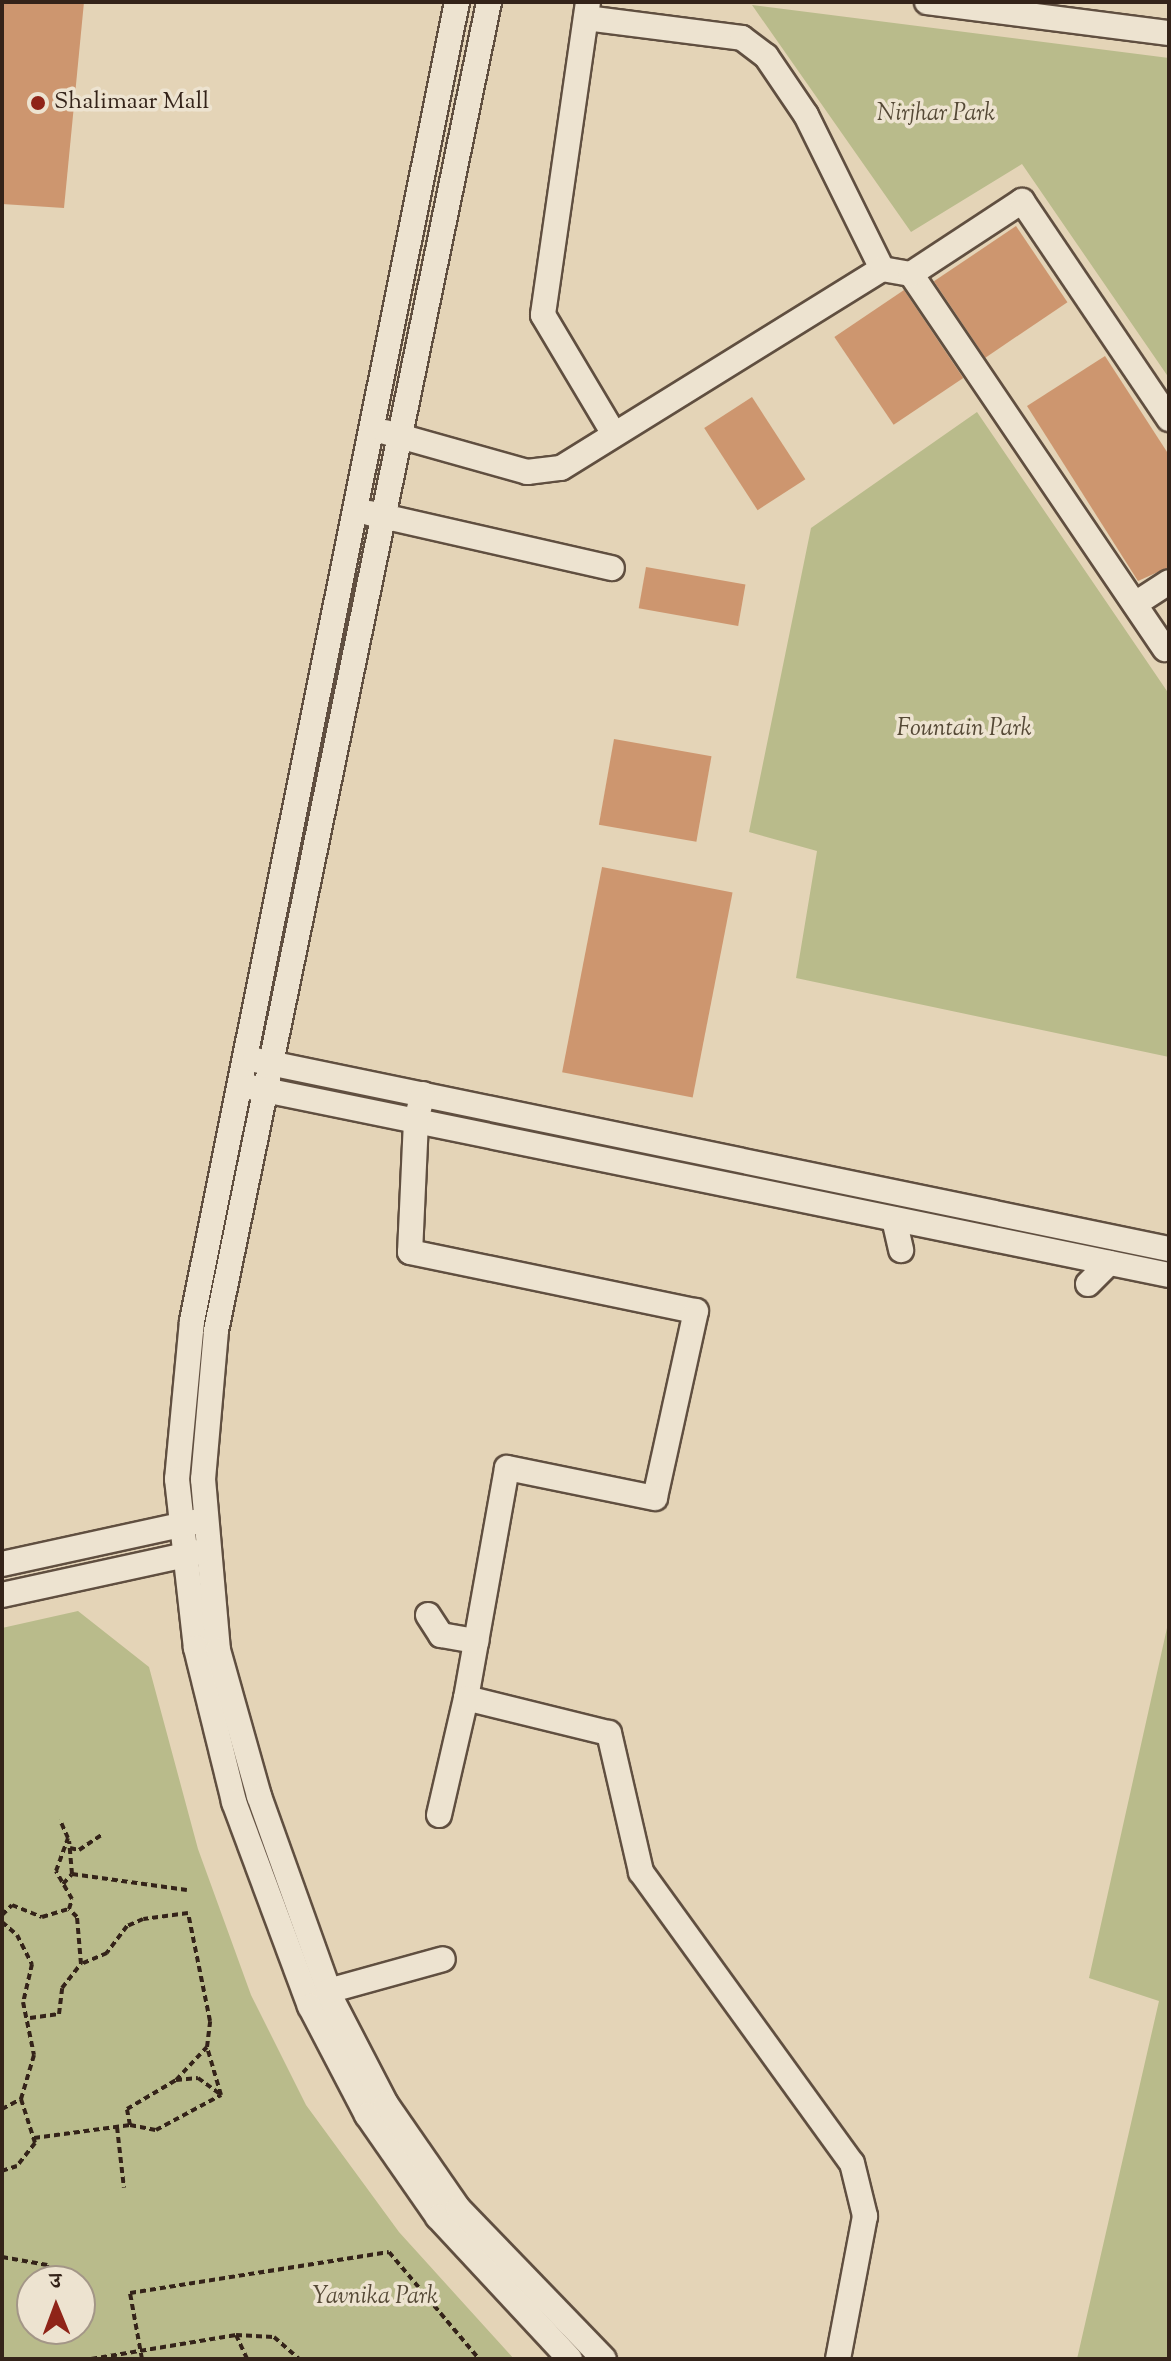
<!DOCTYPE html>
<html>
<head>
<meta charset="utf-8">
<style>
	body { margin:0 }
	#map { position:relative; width:1171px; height:2361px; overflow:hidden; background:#e4d4b7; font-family:"Sorts Mill Goudy","Noto Serif Devanagari",serif }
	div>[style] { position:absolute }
	.green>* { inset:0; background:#b9bb8b }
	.building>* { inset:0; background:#cd966f; transform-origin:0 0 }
	.path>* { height:4px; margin-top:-2px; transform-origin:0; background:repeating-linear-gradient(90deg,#342319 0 6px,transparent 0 10px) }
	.roads { filter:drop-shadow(2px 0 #604f40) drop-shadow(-2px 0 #604f40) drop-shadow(0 2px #604f40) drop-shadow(0 -2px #604f40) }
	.minor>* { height:24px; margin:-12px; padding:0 12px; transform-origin:12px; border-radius:12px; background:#ede3d0 }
	.dots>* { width:22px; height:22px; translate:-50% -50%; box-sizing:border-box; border:4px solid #ede3d0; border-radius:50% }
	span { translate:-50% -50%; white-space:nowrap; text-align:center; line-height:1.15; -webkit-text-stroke:7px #ede3d0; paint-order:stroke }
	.poi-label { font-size:24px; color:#342319 }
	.left { translate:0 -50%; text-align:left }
	.park-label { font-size:24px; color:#554936; font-style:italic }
	.frame { position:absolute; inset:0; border:4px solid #342319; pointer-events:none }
	.north { position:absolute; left:16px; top:2265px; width:80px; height:80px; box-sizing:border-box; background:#ede3d0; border:2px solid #a39687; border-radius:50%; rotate:359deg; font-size:22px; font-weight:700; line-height:32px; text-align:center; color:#342319 }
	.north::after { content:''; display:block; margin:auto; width:28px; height:36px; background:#8f2418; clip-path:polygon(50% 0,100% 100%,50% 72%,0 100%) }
</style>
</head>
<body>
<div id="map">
	<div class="green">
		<div style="clip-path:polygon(752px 5px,1169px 58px,1169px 378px,1022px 164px,911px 232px)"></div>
		<div style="clip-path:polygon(977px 412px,1169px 694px,1169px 1057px,796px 978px,817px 851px,749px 832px,811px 528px)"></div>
		<div style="clip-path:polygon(evenodd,78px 1611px,149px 1667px,198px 1849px,251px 1995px,306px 2105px,399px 2232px,514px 2359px,2px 2359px,2px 1628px,78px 1611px,32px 2281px,80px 2281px,80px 2329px,32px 2329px,32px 2281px)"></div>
		<div style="clip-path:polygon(1169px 1619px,1169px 2359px,1077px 2359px,1159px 2001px,1089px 1978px)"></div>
	</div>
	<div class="building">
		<div style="clip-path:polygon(2px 2px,84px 2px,64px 208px,2px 204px)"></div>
		<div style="left:1016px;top:226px;width:92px;height:99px;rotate:56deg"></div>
		<div style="left:904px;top:290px;width:106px;height:84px;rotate:56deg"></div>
		<div style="clip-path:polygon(1105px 356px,1169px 455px,1169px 567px,1138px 581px,1027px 406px)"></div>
		<div style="left:752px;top:397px;width:98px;height:57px;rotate:57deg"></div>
		<div style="left:646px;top:567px;width:101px;height:42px;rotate:10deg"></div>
		<div style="left:614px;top:739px;width:99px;height:87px;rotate:10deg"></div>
		<div style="left:602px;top:867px;width:133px;height:209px;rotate:11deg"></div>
	</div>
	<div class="path">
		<div style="left:70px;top:1848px;width:9px;rotate:13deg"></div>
		<div style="left:79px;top:1850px;width:29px;rotate:-34deg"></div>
		<div style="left:72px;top:1874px;width:116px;rotate:7.9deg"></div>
		<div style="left:63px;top:1884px;width:13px;rotate:-48deg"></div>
		<div style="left:72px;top:1874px;width:33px;rotate:-95deg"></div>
		<div style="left:2px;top:1915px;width:14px;rotate:-45deg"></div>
		<div style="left:12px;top:1905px;width:32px;rotate:22deg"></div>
		<div style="left:42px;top:1917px;width:28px;rotate:-17deg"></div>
		<div style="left:69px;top:1909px;width:10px;rotate:-73deg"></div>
		<div style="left:72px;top:1899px;width:32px;rotate:-120deg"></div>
		<div style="left:56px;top:1871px;width:35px;rotate:-70deg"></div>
		<div style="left:68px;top:1838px;width:20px;rotate:-114deg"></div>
		<div style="left:2px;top:1922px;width:20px;rotate:41deg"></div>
		<div style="left:17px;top:1935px;width:33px;rotate:63deg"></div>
		<div style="left:32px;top:1964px;width:39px;rotate:103deg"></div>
		<div style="left:23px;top:2002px;width:54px;rotate:78.3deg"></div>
		<div style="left:34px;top:2055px;width:46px;rotate:106.5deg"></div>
		<div style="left:21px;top:2099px;width:46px;rotate:72.3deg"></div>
		<div style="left:35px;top:2143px;width:29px;rotate:128deg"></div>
		<div style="left:17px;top:2166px;width:16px;rotate:162deg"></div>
		<div style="left:30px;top:2018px;width:29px;rotate:-8deg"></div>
		<div style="left:59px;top:2014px;width:26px;rotate:-83deg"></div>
		<div style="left:62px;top:1988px;width:31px;rotate:-52deg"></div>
		<div style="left:81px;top:1964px;width:47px;rotate:-94.9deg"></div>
		<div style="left:77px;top:1917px;width:11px;rotate:-135deg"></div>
		<div style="left:176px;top:2080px;width:22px;rotate:-5deg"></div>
		<div style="left:198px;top:2078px;width:27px;rotate:36deg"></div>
		<div style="left:2px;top:2109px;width:21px;rotate:-28deg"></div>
		<div style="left:130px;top:2125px;width:16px;rotate:-101deg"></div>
		<div style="left:127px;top:2109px;width:57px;rotate:-30.6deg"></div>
		<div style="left:176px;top:2080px;width:45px;rotate:-46.8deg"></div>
		<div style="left:117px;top:2127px;width:61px;rotate:83.5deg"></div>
		<div style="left:34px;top:2138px;width:97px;rotate:-7.7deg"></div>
		<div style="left:130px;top:2125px;width:26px;rotate:11deg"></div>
		<div style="left:156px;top:2130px;width:74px;rotate:-28.3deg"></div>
		<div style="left:221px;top:2095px;width:50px;rotate:-106.3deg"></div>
		<div style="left:207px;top:2047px;width:26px;rotate:-83deg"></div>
		<div style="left:210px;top:2021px;width:110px;rotate:-101.5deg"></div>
		<div style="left:188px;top:1913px;width:45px;rotate:172.4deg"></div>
		<div style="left:143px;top:1919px;width:17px;rotate:156deg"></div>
		<div style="left:127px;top:1926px;width:34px;rotate:127deg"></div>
		<div style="left:107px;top:1953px;width:28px;rotate:157deg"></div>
		<div style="left:2px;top:2257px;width:46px;rotate:10.1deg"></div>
		<div style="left:47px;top:2265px;width:16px;rotate:76deg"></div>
		<div style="left:236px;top:2335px;width:26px;rotate:65deg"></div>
		<div style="left:91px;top:2359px;width:147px;rotate:-9.4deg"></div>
		<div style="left:236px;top:2335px;width:38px;rotate:3deg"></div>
		<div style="left:274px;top:2337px;width:33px;rotate:41deg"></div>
		<div style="left:142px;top:2359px;width:67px;rotate:-100.3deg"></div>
		<div style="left:130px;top:2293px;width:262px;rotate:-9deg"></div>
		<div style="left:389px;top:2252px;width:140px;rotate:49.9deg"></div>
	</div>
	<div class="roads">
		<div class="minor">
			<div style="left:457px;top:2px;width:1345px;rotate:101.36deg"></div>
			<div style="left:192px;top:1321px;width:159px;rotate:95.4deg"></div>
			<div style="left:177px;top:1479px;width:170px;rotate:83.6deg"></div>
			<div style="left:196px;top:1648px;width:159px;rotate:76.1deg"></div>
			<div style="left:234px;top:1802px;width:218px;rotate:69.6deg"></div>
			<div style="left:310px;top:2006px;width:123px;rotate:62.4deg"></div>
			<div style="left:367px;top:2115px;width:124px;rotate:55.2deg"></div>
			<div style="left:438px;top:2217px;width:194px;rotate:47.1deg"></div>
			<div style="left:489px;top:2px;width:1357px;rotate:101.61deg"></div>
			<div style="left:216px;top:1331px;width:149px;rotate:95deg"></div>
			<div style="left:203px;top:1479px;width:172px;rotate:85deg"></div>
			<div style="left:218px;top:1650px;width:152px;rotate:74.3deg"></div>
			<div style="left:259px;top:1796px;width:217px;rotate:70.3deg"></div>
			<div style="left:332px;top:2000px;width:117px;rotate:62.6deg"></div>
			<div style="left:386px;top:2104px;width:126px;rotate:55.3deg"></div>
			<div style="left:458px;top:2208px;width:210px;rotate:46deg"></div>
			<div style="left:588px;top:2px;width:316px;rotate:98.2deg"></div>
			<div style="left:543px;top:315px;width:139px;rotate:59.2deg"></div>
			<div style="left:927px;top:2px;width:244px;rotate:7.3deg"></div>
			<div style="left:586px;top:18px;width:157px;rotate:7.3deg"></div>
			<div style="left:742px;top:38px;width:30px;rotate:37deg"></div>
			<div style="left:766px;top:56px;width:71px;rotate:55.9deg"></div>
			<div style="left:806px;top:115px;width:172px;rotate:63.7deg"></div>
			<div style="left:911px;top:274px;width:453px;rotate:55.9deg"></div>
			<div style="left:385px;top:432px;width:148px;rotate:15.7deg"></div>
			<div style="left:527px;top:472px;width:34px;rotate:-7deg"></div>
			<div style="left:561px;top:468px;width:378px;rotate:-31.8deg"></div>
			<div style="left:882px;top:269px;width:29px;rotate:10deg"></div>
			<div style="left:911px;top:274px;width:133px;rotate:-33.3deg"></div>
			<div style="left:1022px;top:201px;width:263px;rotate:56deg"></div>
			<div style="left:369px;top:513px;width:249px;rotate:12.8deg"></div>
			<div style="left:1135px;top:604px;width:40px;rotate:-32.9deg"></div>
			<div style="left:255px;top:1060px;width:933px;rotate:11.68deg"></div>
			<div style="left:250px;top:1087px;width:938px;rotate:11.56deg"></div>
			<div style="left:423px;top:1094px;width:28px;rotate:105deg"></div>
			<div style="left:416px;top:1121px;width:131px;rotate:92.6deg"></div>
			<div style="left:410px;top:1252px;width:292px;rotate:11.7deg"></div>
			<div style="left:696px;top:1311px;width:191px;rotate:102.4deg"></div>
			<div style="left:655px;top:1498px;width:151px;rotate:-168.5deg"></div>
			<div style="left:507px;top:1468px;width:234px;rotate:100.1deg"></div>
			<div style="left:466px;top:1698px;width:147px;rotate:13.8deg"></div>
			<div style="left:609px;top:1733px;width:143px;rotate:77deg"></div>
			<div style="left:641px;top:1872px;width:359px;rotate:54.1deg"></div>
			<div style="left:852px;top:2163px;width:55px;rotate:76.2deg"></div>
			<div style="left:865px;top:2216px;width:146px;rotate:100.7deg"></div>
			<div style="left:894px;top:1219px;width:32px;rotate:77deg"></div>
			<div style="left:1088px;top:1284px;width:30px;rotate:-45deg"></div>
			<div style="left:2px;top:1564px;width:198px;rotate:-12.3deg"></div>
			<div style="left:2px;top:1595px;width:202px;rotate:-12.3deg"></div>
			<div style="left:428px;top:1615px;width:24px;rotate:57deg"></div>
			<div style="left:441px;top:1635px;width:36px;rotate:10deg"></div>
			<div style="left:439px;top:1815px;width:120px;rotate:-77deg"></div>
			<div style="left:328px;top:1991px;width:119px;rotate:-15.5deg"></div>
		</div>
	</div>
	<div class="dots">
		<div style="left:38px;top:103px;background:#8f2418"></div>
	</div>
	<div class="poi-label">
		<span class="left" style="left:54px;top:103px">Shalimaar Mall</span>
	</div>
	<div class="park-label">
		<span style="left:936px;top:115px">Nirjhar Park</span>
		<span style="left:964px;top:730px">Fountain Park</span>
		<span style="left:375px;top:2298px">Yavnika Park</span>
	</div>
	<div class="frame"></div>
	<div class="north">उ</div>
</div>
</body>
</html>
